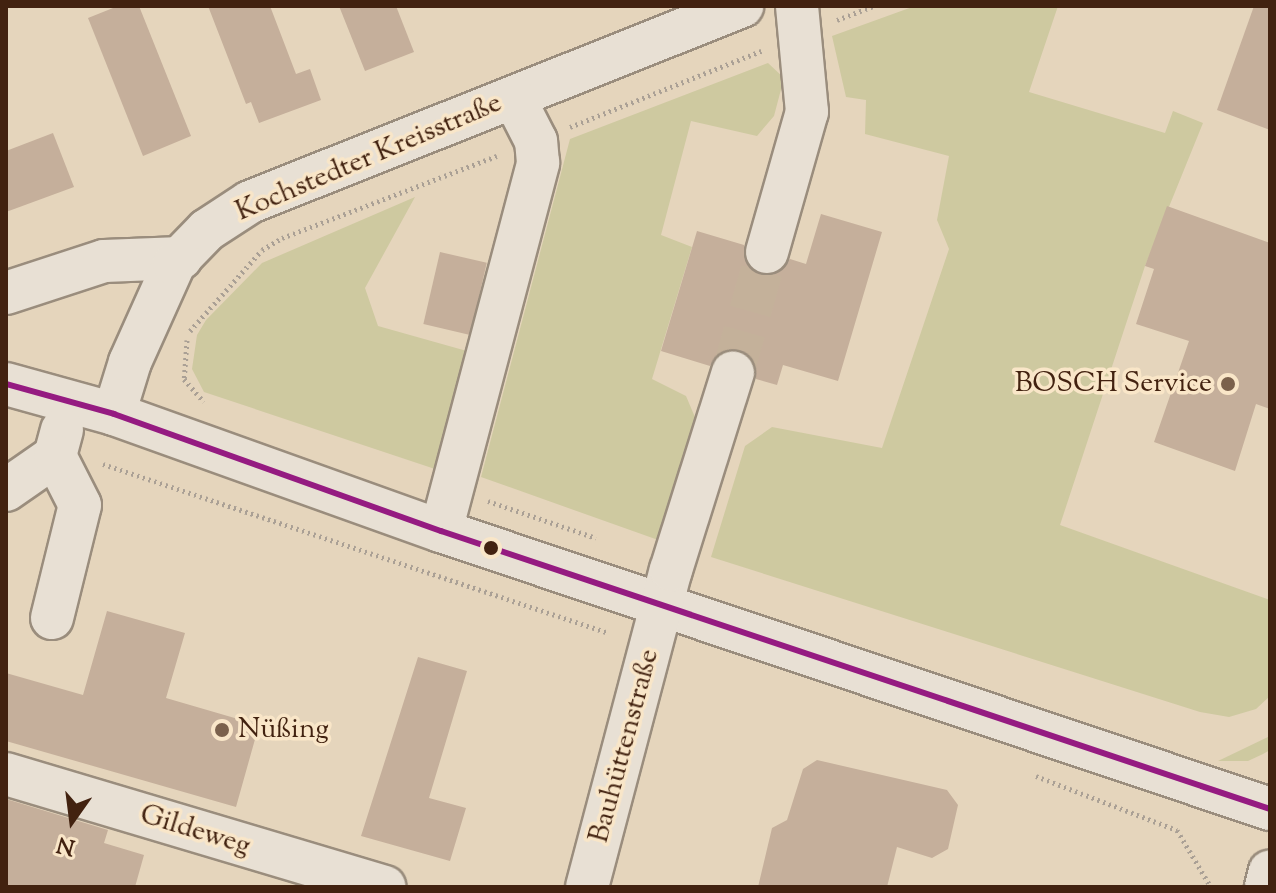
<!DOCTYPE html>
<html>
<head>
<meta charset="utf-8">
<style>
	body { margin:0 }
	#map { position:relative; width:1276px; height:893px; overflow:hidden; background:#e5d5bc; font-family:"Sorts Mill Goudy",serif }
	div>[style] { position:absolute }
	.green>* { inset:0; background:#cec9a0 }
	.building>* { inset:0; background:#c5af9b; transform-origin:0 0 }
	.minor-tunnel>* { height:42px; margin-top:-21px; transform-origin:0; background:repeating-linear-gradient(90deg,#c4b19a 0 42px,transparent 0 63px) }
	.path>* { height:5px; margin-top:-2.5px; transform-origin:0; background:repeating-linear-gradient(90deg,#aaa095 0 2px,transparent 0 6px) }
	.roads { filter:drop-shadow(2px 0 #9a8d7d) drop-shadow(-2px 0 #9a8d7d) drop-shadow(0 2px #9a8d7d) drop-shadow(0 -2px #9a8d7d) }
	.minor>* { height:42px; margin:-21px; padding:0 21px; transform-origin:21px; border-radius:21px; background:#e8e0d4 }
	.bus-1>* { height:6px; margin:-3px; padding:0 3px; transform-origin:3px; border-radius:3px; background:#951b81 }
	.dots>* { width:22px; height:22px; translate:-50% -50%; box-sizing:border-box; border:4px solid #f9e6c8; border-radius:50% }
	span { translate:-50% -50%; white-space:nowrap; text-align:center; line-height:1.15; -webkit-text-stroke:7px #f9e6c8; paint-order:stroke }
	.street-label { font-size:28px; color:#422210 }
	.poi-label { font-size:28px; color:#422210 }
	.right { translate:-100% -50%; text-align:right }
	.left { translate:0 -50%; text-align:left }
	.frame { position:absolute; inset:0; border:8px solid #422210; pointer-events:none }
	.north { position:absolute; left:32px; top:781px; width:80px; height:80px; -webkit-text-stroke:6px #f9e6c8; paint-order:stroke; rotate:194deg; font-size:22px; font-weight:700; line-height:32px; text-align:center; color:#422210 }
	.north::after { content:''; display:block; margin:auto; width:28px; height:36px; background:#422210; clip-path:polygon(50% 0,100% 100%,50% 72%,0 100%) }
</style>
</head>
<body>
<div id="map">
	<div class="green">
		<div style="clip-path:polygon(915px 6px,1058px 6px,1029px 92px,1165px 133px,1173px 111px,1203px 123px,1145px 266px,1060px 525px,1270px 600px,1270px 696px,1256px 709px,1229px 717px,1200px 712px,711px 557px,745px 446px,772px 427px,882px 448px,949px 249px,937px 220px,949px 156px,865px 134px,866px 100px,846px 97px,832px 36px)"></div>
		<div style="clip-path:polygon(768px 63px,784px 78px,774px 116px,757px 136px,691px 121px,661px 235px,692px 247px,652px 379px,686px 396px,697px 422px,661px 541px,481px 477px,570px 139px)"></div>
		<div style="clip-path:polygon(415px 197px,365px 288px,378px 326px,481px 355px,438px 470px,204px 392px,192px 369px,197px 335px,206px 320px,262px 263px)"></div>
		<div style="clip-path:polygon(1270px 736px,1270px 750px,1263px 754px,1248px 761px,1218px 761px)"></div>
	</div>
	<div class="building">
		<div style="clip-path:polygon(118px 6px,139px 6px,191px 136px,143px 156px,88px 18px)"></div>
		<div style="clip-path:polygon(208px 6px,270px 6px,296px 74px,310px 69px,321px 100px,259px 123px,251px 102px,246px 104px)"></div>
		<div style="clip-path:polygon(339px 6px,396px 6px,414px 52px,365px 71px)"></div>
		<div style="clip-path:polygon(1254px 6px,1270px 6px,1270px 130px,1217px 110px)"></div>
		<div style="clip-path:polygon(53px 133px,74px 187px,6px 212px,6px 151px)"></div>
		<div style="clip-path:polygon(1167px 206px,1270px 243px,1270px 409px,1256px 404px,1235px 471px,1154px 442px,1189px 341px,1136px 324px,1154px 269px,1145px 266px)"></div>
		<div style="clip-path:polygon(821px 214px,882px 232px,838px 381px,783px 365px,777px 385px,756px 379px,751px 356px,739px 349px,717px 354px,710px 366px,661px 351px,697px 231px,744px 245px,749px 268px,772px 275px,790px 259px,806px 264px)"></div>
		<div style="left:440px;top:252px;width:48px;height:74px;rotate:13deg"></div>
		<div style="clip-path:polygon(107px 611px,185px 633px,166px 698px,259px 725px,236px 807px,6px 741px,6px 673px,83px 695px)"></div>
		<div style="clip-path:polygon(418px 657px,467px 671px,429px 798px,466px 808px,450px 861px,361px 836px)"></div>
		<div style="clip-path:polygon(817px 760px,947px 790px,958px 805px,948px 849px,932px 858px,897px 847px,887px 887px,758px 887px,772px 828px,787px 820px,803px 769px)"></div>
		<div style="clip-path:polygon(6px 799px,108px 830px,104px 843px,144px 855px,135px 887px,6px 887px)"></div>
	</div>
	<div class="minor-tunnel">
		<div style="left:733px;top:372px;width:125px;rotate:-74.2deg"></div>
	</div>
	<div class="path">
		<div style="left:837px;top:20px;width:40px;rotate:-21deg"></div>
		<div style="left:570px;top:127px;width:206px;rotate:-21.7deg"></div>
		<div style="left:190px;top:331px;width:108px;rotate:-48.4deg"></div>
		<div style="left:262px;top:250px;width:23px;rotate:-31deg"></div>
		<div style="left:282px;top:238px;width:230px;rotate:-20.9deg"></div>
		<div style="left:187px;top:340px;width:39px;rotate:94deg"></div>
		<div style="left:184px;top:379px;width:30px;rotate:49deg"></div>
		<div style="left:103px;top:464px;width:533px;rotate:18.47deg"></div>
		<div style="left:488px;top:501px;width:114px;rotate:18.9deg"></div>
		<div style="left:1036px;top:776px;width:151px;rotate:21deg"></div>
		<div style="left:1177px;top:830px;width:66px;rotate:59.2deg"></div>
	</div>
	<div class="roads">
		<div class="minor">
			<div style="left:767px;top:252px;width:146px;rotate:-74.1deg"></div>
			<div style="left:807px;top:112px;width:106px;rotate:-95.4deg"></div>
			<div style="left:6px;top:293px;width:103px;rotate:-18.1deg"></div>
			<div style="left:104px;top:261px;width:77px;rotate:-2.2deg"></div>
			<div style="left:6px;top:384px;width:112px;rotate:15.5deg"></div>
			<div style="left:114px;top:414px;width:347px;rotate:19.7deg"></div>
			<div style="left:441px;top:531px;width:874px;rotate:18.54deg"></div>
			<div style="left:114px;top:414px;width:54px;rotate:-72.9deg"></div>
			<div style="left:130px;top:362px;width:107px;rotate:-65.8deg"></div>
			<div style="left:174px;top:264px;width:47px;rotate:-45.9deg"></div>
			<div style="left:207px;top:230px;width:51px;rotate:-33.1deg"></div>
			<div style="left:250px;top:202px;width:530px;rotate:-21.72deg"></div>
			<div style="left:6px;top:490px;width:60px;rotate:-34.8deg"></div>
			<div style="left:55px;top:456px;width:27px;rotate:-75deg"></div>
			<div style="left:441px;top:531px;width:381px;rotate:-75.2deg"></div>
			<div style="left:538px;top:163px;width:22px;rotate:-95deg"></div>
			<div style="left:536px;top:141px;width:48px;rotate:-117.1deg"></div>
			<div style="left:52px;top:618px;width:116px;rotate:-76.1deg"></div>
			<div style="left:80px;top:505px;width:55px;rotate:-117deg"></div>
			<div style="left:6px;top:774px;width:395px;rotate:16.6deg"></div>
			<div style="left:587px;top:887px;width:328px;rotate:-75.2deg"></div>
			<div style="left:671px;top:570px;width:207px;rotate:-72.6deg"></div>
			<div style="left:1266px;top:887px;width:16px;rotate:-76deg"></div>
		</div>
	</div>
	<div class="bus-1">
		<div style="left:6px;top:384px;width:112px;rotate:15.5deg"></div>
		<div style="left:114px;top:414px;width:347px;rotate:19.7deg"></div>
		<div style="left:441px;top:531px;width:874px;rotate:18.54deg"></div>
	</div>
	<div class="dots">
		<div style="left:1228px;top:384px;background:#7b614c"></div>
		<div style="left:491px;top:548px;background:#422210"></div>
		<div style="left:222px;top:730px;background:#7b614c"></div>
	</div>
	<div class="street-label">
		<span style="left:369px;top:158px;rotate:-23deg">Kochstedter Kreisstraße</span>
		<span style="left:625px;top:746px;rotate:-75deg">Bauhüttenstraße</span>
		<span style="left:195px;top:831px;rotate:17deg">Gildeweg</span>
	</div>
	<div class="poi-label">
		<span class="right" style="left:1212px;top:384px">BOSCH Service</span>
		<span class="left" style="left:238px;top:730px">Nüßing</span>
	</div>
	<div class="frame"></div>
	<div class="north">N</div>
</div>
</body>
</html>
